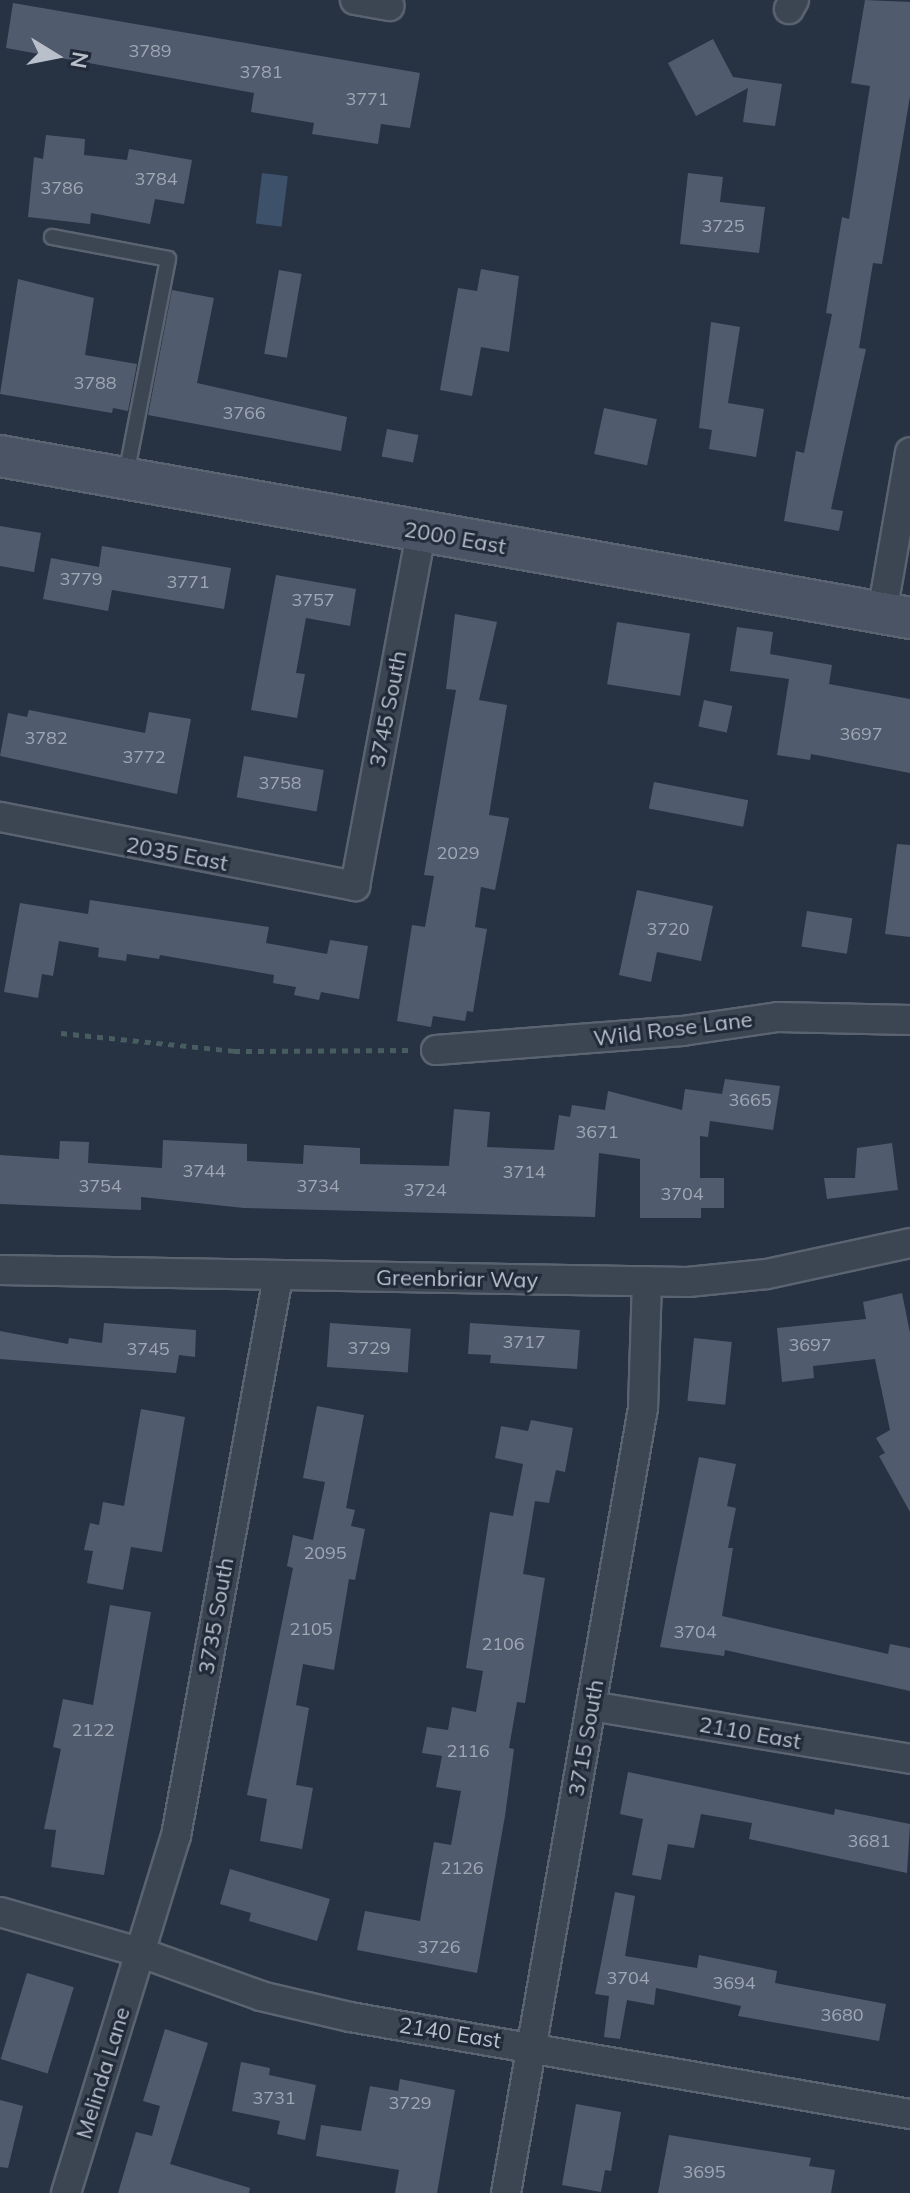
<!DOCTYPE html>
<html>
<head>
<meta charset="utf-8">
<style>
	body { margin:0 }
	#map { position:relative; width:910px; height:2193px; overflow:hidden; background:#273343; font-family:Mulish,sans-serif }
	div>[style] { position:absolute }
	.water>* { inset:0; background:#3e516b; transform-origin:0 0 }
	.building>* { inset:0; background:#505c6e; transform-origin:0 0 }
	.path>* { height:5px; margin-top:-2.5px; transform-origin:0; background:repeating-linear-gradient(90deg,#485d60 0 6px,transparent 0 12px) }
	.roads { filter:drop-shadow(2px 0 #5a6370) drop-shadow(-2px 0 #5a6370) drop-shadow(0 2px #5a6370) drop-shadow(0 -2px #5a6370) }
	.lane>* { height:14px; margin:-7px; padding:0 7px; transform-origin:7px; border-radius:7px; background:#3c4552 }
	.street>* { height:28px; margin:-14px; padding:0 14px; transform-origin:14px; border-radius:14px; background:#3c4552 }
	.secondary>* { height:40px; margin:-20px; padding:0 20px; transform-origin:20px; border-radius:20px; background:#4a5465 }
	span { translate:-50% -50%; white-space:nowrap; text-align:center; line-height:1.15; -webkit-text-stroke:6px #202a38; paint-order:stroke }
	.number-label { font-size:18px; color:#9fa7b4 }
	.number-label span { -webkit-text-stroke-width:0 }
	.street-label { font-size:22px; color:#b9c0cc }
	.north { position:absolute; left:16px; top:16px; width:80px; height:80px; -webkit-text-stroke:6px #202a38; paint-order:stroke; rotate:100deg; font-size:22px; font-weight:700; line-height:32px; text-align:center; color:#b9c0cc }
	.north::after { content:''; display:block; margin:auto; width:28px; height:36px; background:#b9c0cc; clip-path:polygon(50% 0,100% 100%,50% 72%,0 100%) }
</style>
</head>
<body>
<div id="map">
	<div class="water">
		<div style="left:262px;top:173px;width:26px;height:51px;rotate:7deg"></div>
	</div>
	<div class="building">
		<div style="clip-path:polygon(865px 0,910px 2px,910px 96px,882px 264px,873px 263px,859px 348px,866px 349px,831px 509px,843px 511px,839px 531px,784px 521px,796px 451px,804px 453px,832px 314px,826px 313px,842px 217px,849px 219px,870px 86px,851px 83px)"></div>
		<div style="clip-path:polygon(13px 3px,420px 73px,410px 128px,381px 124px,378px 144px,312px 134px,314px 123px,251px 112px,254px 93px,6px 48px)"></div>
		<div style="clip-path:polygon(713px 39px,733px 77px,782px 84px,775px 126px,743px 122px,748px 88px,696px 116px,668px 63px)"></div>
		<div style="clip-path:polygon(46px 135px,85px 139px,84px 155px,127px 160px,129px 149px,192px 160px,184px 204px,155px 199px,150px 224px,91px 213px,90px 224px,28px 217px,34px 157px,43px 159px)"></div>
		<div style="clip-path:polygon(688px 173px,723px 177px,720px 202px,765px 207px,759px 253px,680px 244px)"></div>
		<div style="clip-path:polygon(481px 269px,519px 276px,509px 352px,481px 347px,472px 396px,440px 390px,458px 288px,477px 291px)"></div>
		<div style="left:279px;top:270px;width:23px;height:85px;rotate:10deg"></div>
		<div style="clip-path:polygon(18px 279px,94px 298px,85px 355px,137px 364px,128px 411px,113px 408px,112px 413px,0 394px)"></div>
		<div style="clip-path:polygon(172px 290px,214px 298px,197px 383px,347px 417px,341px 451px,148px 415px)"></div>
		<div style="clip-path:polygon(711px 322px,740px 327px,728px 403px,764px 409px,756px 457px,709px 449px,712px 430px,699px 428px)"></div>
		<div style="left:604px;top:408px;width:54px;height:47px;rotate:12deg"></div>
		<div style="left:387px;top:429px;width:32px;height:28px;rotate:11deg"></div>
		<div style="clip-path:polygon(0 526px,41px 533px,34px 572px,0 566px)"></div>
		<div style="clip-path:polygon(102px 546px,231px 568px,224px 609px,112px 590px,108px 611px,43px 599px,51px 558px,99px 567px)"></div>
		<div style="clip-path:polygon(276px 575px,356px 589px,350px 626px,306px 618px,296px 673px,305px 674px,297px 718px,251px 710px)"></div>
		<div style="clip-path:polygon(455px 614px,497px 622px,479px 700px,507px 705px,489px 815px,509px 818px,495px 890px,481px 887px,475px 927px,487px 929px,473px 1012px,467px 1011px,465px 1021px,433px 1016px,431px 1027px,397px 1021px,412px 925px,425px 927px,434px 876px,424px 875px,456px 690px,446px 689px)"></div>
		<div style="left:617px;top:622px;width:74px;height:63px;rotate:9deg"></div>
		<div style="clip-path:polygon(737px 627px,773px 632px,770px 654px,832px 665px,829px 684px,910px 699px,910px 773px,811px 754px,810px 760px,777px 755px,789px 679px,730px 671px)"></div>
		<div style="left:704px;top:700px;width:29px;height:27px;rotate:12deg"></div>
		<div style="clip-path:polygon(29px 710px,145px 733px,149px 712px,191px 719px,177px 794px,0 756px,8px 713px,27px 717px)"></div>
		<div style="left:244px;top:756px;width:81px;height:42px;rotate:10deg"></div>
		<div style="left:654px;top:782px;width:96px;height:27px;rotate:11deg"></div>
		<div style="clip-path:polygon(897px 844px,910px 845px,910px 937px,885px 934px)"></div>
		<div style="clip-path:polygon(637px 890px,713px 906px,701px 961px,657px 952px,651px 982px,619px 975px)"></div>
		<div style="clip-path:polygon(90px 900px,269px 927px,266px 943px,327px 954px,330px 940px,368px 946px,359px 999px,321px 992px,319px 1000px,294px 995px,296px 987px,273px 983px,274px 975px,160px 955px,159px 959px,127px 954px,126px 961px,98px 957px,99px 948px,59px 941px,53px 976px,42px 974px,38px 998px,4px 992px,20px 903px,88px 914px)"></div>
		<div style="left:807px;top:911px;width:46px;height:36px;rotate:9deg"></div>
		<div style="clip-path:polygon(725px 1079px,780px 1086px,773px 1130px,710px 1121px,708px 1137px,700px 1136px,700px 1178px,724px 1178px,724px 1208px,701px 1208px,701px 1218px,640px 1218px,640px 1159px,599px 1153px,595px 1217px,244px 1208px,141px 1197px,141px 1210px,0 1204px,0 1155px,59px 1159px,60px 1141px,89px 1142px,88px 1163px,162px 1168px,163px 1140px,247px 1144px,247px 1161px,303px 1164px,304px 1145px,360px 1148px,360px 1164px,449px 1166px,454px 1109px,490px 1112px,487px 1147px,554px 1150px,559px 1115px,570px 1117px,572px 1105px,605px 1110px,608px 1091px,682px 1110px,685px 1089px,722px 1094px)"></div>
		<div style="clip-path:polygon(892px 1143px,898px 1190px,827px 1199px,824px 1178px,855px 1178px,857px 1148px)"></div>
		<div style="clip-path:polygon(902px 1293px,910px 1333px,910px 1512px,879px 1456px,885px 1453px,876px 1438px,890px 1430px,875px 1359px,813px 1366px,814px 1378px,782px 1382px,777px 1328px,866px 1319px,863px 1302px)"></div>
		<div style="clip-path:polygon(104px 1323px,196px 1330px,195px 1357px,179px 1355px,176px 1373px,0 1359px,0 1331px,68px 1344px,69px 1338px,102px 1343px)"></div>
		<div style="left:330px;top:1323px;width:81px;height:44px;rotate:4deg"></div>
		<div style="clip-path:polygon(470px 1323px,580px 1330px,577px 1369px,490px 1363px,491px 1355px,468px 1354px)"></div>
		<div style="left:694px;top:1338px;width:38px;height:63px;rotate:6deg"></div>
		<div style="clip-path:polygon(317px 1406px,364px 1415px,346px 1508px,355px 1510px,351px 1526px,365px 1529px,355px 1580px,349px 1579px,334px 1670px,303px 1664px,296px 1705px,309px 1708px,296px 1785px,313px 1788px,302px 1849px,260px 1841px,267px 1799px,247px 1795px,293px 1568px,287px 1566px,293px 1535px,313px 1540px,325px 1482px,303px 1478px)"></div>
		<div style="clip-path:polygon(141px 1409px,185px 1417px,162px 1552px,131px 1547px,123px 1590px,87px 1583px,93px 1551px,84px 1550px,90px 1523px,99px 1525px,103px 1502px,124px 1506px)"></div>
		<div style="clip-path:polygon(531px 1420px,573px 1428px,565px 1472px,556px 1470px,549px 1503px,535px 1501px,523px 1574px,545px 1578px,525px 1703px,517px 1702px,509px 1748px,514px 1749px,505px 1816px,477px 1973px,357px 1950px,365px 1911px,420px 1921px,434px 1842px,451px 1845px,461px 1791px,436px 1787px,442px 1756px,422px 1753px,427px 1727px,448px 1730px,452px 1707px,476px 1712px,483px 1671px,466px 1668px,490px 1512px,513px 1516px,523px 1464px,495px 1458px,501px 1426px,528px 1431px)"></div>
		<div style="clip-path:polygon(699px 1457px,736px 1464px,727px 1506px,736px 1508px,728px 1548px,733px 1548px,722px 1616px,888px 1654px,890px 1644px,910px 1648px,910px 1691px,725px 1650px,724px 1656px,660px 1647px)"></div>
		<div style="clip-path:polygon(110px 1605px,151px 1612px,104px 1875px,51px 1867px,56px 1830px,44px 1829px,61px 1749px,53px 1747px,63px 1699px,93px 1705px)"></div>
		<div style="clip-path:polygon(628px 1772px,834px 1815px,835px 1809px,910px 1824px,907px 1873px,749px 1839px,752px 1823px,701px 1814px,694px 1848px,668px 1844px,661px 1880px,632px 1875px,643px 1819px,620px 1814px)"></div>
		<div style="clip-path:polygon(230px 1869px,330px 1899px,317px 1941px,249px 1921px,251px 1913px,220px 1904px)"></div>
		<div style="clip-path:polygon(615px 1892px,635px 1896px,625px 1956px,697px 1968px,699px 1955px,777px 1971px,775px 1983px,886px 2004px,879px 2041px,738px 2016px,741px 2006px,656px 1988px,654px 2005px,627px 2000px,620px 2039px,604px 2037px,609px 1996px,595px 1994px)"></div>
		<div style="left:27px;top:1973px;width:49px;height:90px;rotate:17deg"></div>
		<div style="clip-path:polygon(165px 2029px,208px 2043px,170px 2164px,250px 2188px,249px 2193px,118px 2193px,136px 2132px,152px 2136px,160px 2106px,143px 2101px)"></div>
		<div style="clip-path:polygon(241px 2062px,270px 2068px,269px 2075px,316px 2085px,305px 2140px,277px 2134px,280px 2121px,232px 2111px)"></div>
		<div style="clip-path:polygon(400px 2079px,455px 2090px,437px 2193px,395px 2193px,399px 2170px,316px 2156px,321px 2125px,361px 2131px,370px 2086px,398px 2091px)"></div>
		<div style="clip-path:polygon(0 2100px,23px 2106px,8px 2168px,0 2167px)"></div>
		<div style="clip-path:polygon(576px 2104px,621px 2112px,611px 2171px,605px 2170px,601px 2192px,562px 2185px)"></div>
		<div style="clip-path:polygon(669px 2135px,811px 2158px,809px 2166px,835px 2170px,831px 2193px,658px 2193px)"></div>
	</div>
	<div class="path">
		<div style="left:61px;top:1033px;width:174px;rotate:5.9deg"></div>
		<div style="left:234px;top:1051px;width:177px;rotate:-0.3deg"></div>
	</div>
	<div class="roads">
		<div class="lane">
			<div style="left:52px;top:237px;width:118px;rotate:10.7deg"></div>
			<div style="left:168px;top:259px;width:220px;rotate:101deg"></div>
		</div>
		<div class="street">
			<div style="left:355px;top:0;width:35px;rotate:10deg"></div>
			<div style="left:789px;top:9px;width:10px;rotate:-61deg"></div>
			<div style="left:882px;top:613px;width:163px;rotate:-80.1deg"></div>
			<div style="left:0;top:817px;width:362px;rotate:11deg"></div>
			<div style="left:355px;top:886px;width:360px;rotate:-79.4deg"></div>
			<div style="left:436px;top:1050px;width:247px;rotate:-4.4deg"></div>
			<div style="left:682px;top:1031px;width:97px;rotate:-8.3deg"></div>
			<div style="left:778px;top:1017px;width:132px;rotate:1.3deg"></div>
			<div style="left:0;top:1270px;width:688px;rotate:1deg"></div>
			<div style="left:688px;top:1282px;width:79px;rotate:-5.8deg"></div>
			<div style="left:767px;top:1274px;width:146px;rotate:-12.2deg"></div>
			<div style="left:591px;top:1706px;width:323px;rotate:9.4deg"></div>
			<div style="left:0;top:1912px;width:145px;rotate:16.1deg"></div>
			<div style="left:139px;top:1952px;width:130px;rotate:19.8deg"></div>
			<div style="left:261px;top:1996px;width:91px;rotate:13.3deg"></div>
			<div style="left:350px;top:2017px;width:568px;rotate:9.83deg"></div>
			<div style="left:66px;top:2193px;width:374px;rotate:-72.9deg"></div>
			<div style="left:176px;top:1836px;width:568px;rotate:-79.66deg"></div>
			<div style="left:506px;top:2193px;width:797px;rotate:-80.1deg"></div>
			<div style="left:643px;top:1408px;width:127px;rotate:-88.2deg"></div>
		</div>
		<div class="secondary">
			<div style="left:0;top:456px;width:924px;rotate:10.09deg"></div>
		</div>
	</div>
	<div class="number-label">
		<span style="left:150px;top:51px">3789</span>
		<span style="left:261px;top:72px">3781</span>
		<span style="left:367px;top:99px">3771</span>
		<span style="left:156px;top:179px">3784</span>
		<span style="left:62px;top:188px">3786</span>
		<span style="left:723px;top:226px">3725</span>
		<span style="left:95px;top:383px">3788</span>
		<span style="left:244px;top:413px">3766</span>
		<span style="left:81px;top:579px">3779</span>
		<span style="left:188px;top:582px">3771</span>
		<span style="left:313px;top:600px">3757</span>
		<span style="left:861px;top:734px">3697</span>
		<span style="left:46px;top:738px">3782</span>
		<span style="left:144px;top:757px">3772</span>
		<span style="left:280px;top:783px">3758</span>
		<span style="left:458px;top:853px">2029</span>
		<span style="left:668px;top:929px">3720</span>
		<span style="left:750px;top:1100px">3665</span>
		<span style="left:597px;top:1132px">3671</span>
		<span style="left:204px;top:1171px">3744</span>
		<span style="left:524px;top:1172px">3714</span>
		<span style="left:100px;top:1186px">3754</span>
		<span style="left:318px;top:1186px">3734</span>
		<span style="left:425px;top:1190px">3724</span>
		<span style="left:682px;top:1194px">3704</span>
		<span style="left:524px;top:1342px">3717</span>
		<span style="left:810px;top:1345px">3697</span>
		<span style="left:369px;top:1348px">3729</span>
		<span style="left:148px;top:1349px">3745</span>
		<span style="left:325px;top:1553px">2095</span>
		<span style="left:311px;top:1629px">2105</span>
		<span style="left:695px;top:1632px">3704</span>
		<span style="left:503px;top:1644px">2106</span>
		<span style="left:93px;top:1730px">2122</span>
		<span style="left:468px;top:1751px">2116</span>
		<span style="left:869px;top:1841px">3681</span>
		<span style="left:462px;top:1868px">2126</span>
		<span style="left:439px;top:1947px">3726</span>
		<span style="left:628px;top:1978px">3704</span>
		<span style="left:734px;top:1983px">3694</span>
		<span style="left:842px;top:2015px">3680</span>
		<span style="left:274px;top:2098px">3731</span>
		<span style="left:410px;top:2103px">3729</span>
		<span style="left:704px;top:2172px">3695</span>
	</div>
	<div class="street-label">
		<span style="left:455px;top:538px;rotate:10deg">2000 East</span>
		<span style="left:388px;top:709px;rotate:-79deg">3745 South</span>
		<span style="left:177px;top:854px;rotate:11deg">2035 East</span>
		<span style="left:673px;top:1029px;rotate:-7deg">Wild Rose Lane</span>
		<span style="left:457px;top:1279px;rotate:1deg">Greenbriar Way</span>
		<span style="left:216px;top:1616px;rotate:-80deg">3735 South</span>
		<span style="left:750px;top:1733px;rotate:10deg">2110 East</span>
		<span style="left:586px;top:1738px;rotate:-80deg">3715 South</span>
		<span style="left:450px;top:2033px;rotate:9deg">2140 East</span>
		<span style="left:103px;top:2073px;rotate:-73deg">Melinda Lane</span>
	</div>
	<div class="north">N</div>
</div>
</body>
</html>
